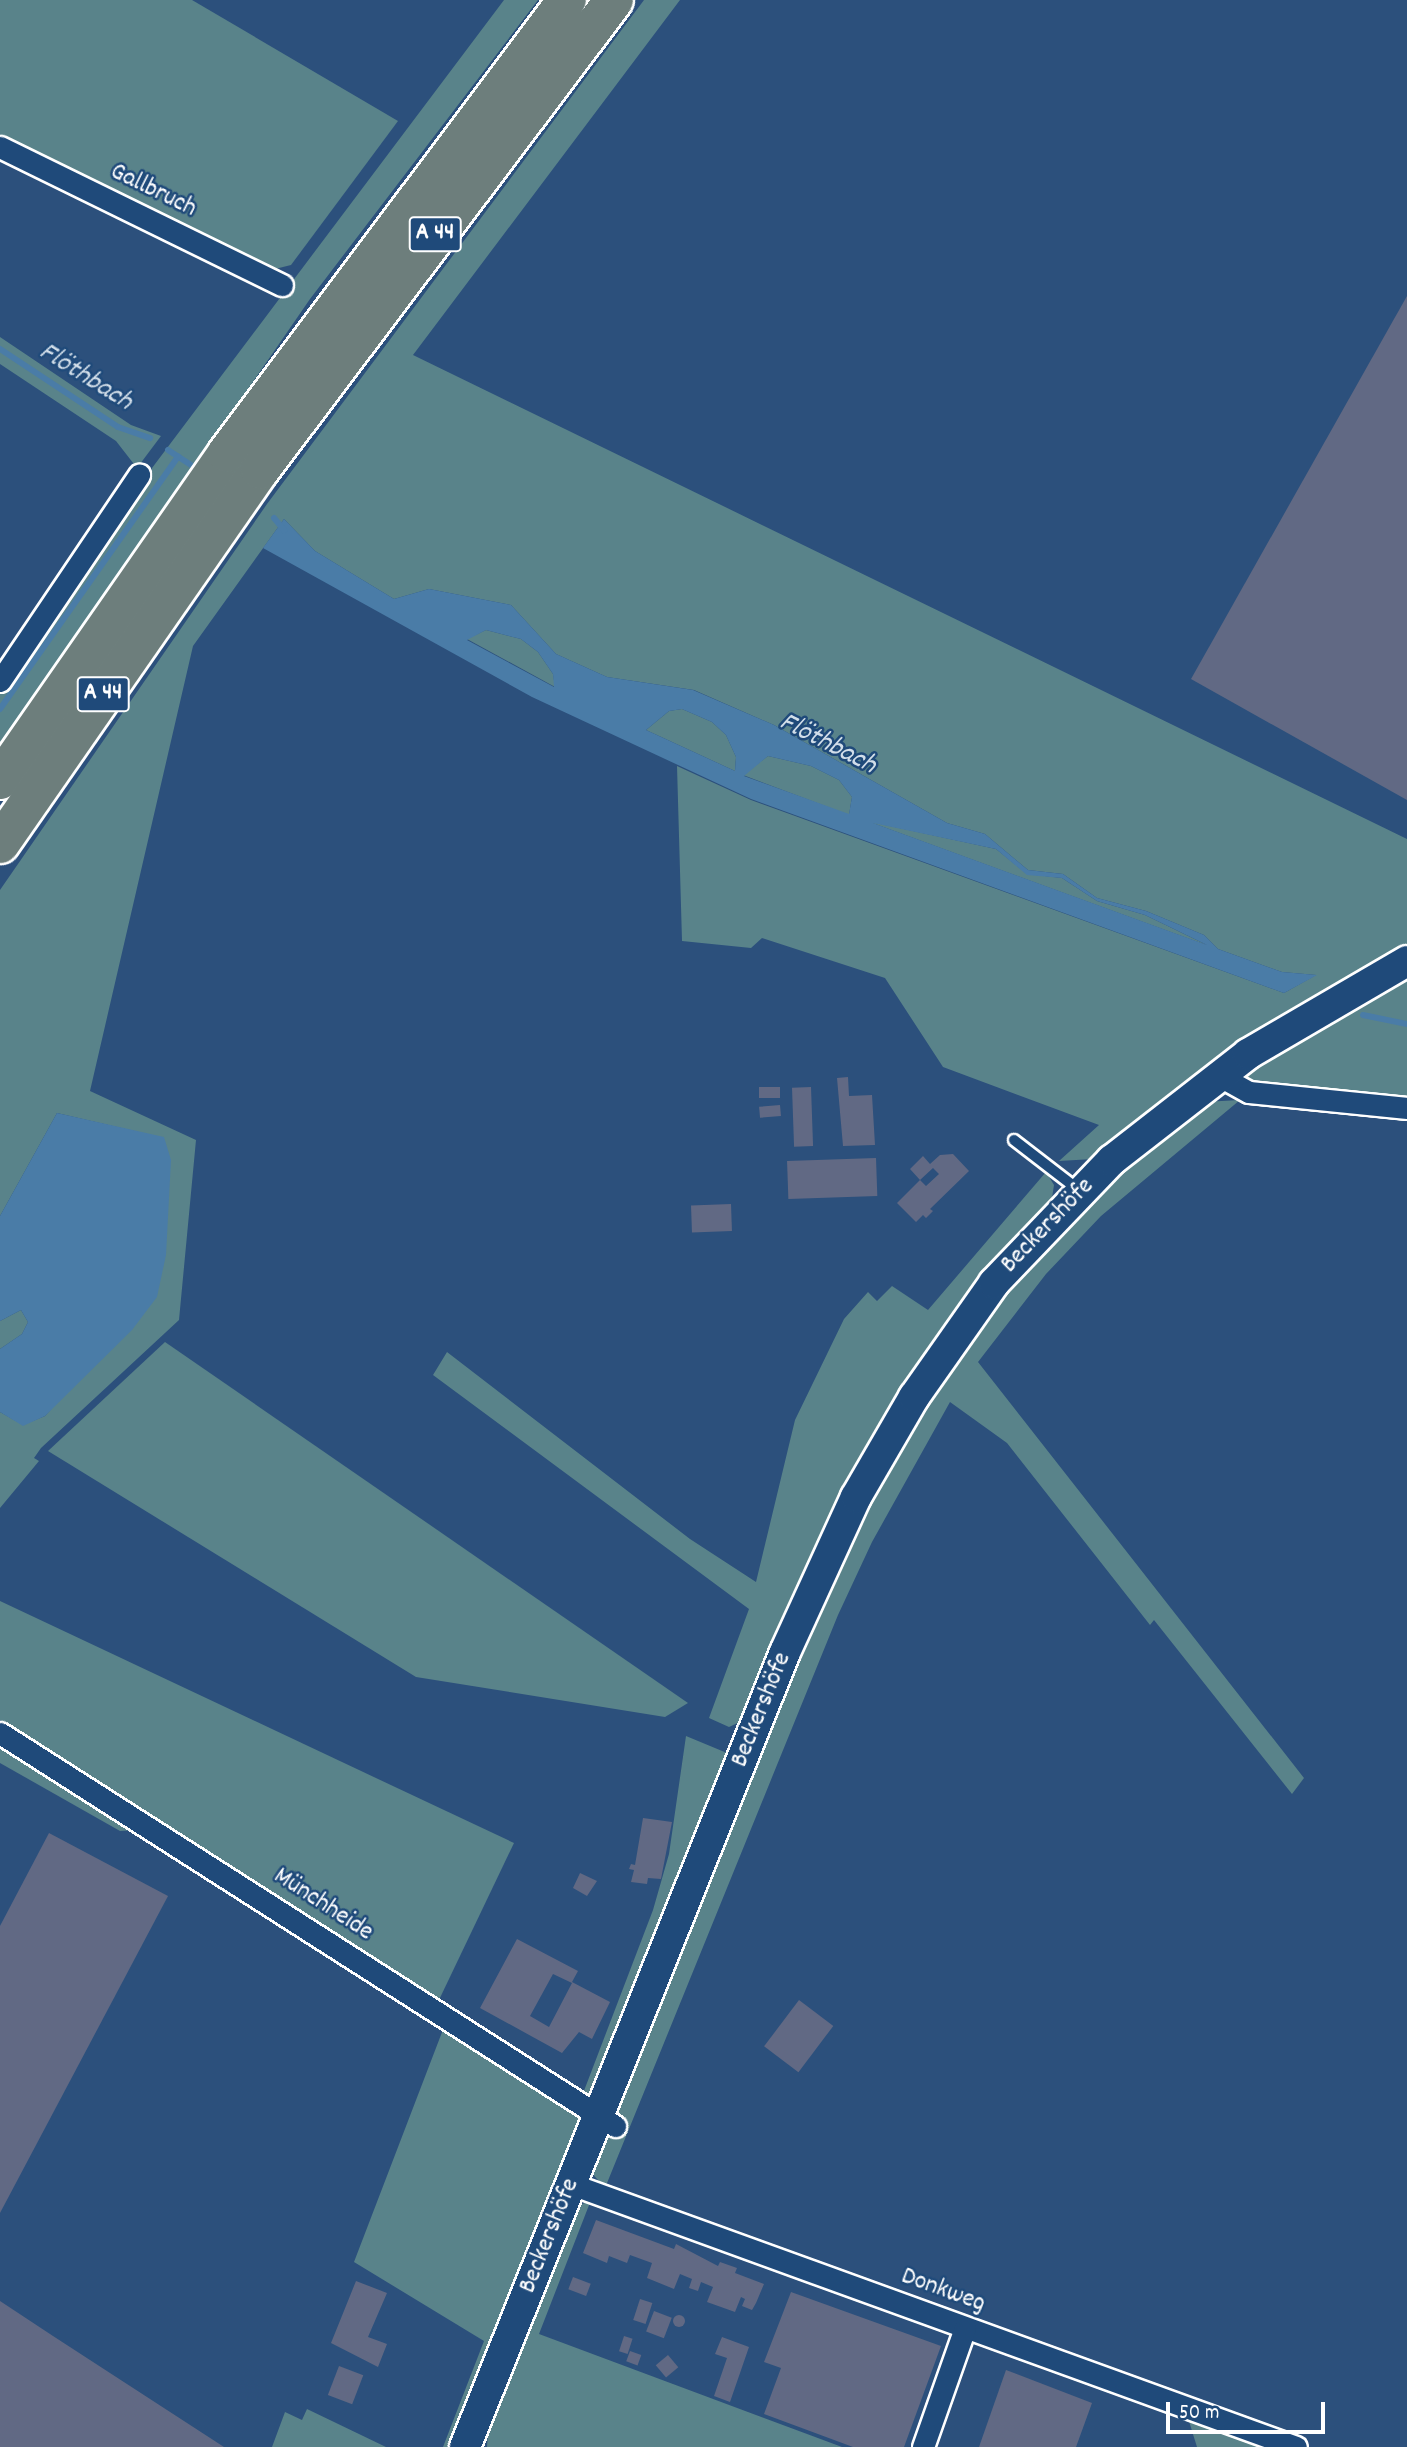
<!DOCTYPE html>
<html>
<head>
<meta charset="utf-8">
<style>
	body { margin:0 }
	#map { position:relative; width:1407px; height:2447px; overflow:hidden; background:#2c507c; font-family:Dekko,sans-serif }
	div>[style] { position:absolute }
	.green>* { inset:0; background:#59838a }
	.water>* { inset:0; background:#4a7ca7 }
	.stream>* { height:6px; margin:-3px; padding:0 3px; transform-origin:3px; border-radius:3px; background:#4a7ca7 }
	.building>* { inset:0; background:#616984; transform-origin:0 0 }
	.round { border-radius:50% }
	.roads { filter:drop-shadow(2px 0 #fff) drop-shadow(-2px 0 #fff) drop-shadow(0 2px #fff) drop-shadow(0 -2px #fff) }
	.lane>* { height:10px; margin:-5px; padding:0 5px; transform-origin:5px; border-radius:5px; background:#1f4a7a }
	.street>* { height:21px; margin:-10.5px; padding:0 10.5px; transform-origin:10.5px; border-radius:10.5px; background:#1f4a7a }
	.secondary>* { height:30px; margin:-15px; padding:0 15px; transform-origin:15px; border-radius:15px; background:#1f4a7a }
	.highway>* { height:38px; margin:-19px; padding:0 19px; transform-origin:19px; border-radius:19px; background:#6d7e7c }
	span { translate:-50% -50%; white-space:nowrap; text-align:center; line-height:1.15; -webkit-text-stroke:5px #1f4a7a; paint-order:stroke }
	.shield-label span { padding:2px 5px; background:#1f4a7a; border:2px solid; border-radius:5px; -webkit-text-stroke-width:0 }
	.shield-label { font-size:24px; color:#fff; font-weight:700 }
	.street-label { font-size:26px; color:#fff }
	.water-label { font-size:28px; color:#d2dee9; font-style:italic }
	.scale { position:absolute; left:1166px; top:2402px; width:159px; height:32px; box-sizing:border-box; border:4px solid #fff; border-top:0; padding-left:9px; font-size:21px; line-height:24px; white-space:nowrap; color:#fff; -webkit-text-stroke:5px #1f4a7a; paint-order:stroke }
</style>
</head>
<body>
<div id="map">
	<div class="green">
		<div style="clip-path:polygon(0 0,192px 0,398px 121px,291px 265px,267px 271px,0 141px)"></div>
		<div style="clip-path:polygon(504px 0,538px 0,310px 299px,0 749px,0 694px,149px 481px,152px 468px)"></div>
		<div style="clip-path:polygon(644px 0,680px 0,413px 355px,1407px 839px,1407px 945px,1301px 1003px,1211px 1066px,1093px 1159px,1059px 1161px,1099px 1125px,943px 1067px,885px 978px,762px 938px,751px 948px,682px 941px,677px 766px,751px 800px,1284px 993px,1316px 975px,1282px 972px,1218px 949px,1204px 935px,1146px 911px,1097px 898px,1063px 874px,1028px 870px,985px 834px,947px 823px,774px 725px,694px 690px,607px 677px,556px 654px,511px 605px,429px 589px,394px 599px,315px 551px,284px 519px,193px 646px,90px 1091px,196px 1140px,179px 1320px,41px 1448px,34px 1458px,39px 1461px,0 1508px,0 1412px,23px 1425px,45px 1416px,70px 1388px,164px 1138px,57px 1113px,0 1216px,0 890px,267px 504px)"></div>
		<div style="clip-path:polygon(0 337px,131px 425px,161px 436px,137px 468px,116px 441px,0 364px)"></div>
		<div style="clip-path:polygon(486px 630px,521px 639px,538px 652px,553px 674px,555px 687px,467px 639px)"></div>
		<div style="clip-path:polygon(682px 709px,712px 722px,726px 735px,736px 757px,735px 771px,646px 730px,669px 711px)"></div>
		<div style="clip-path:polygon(768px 756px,811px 766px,839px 780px,852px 797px,849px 815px,743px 775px)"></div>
		<div style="clip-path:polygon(867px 821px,996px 849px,1027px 874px,1062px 878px,1097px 901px,1145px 915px,1209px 946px)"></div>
		<div style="clip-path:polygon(1407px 971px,1407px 1100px,1261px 1086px,1247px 1079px,1249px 1069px)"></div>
		<div style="clip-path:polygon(1240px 1100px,1101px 1216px,1046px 1274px,978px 1362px,1304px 1778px,1292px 1794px,1154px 1620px,1150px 1625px,1007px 1443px,950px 1402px,872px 1542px,838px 1615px,605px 2188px,590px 2171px,854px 1524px,961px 1344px,1069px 1214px,1203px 1102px)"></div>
		<div style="clip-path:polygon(1046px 1172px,1054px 1185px,1052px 1198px,993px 1267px,742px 1721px,729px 1727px,709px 1718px,749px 1609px,433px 1375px,447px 1352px,690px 1539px,756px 1582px,795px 1420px,844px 1319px,868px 1292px,877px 1301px,892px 1286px,928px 1310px)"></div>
		<div style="clip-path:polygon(21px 1310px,28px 1322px,22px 1334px,0 1349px,0 1321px)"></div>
		<div style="clip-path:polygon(165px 1342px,688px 1703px,665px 1717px,416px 1677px,48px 1451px)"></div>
		<div style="clip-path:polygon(0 1601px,514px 1843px,438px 2002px,0 1720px)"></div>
		<div style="clip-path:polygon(686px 1736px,727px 1753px,726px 1772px,591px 2094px,582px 2096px,653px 1910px,669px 1854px)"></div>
		<div style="clip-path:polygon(0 1741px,138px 1830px,120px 1831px,0 1763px)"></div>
		<div style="clip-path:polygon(444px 2027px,574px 2111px,583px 2127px,456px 2447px,443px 2447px,484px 2341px,354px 2262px)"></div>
		<div style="clip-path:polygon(591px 2200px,539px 2334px,842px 2447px,487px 2447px,488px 2431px,576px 2207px)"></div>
		<div style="clip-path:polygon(307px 2409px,386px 2447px,272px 2447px,285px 2412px,302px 2420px)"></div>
		<div style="clip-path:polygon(1188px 2418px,1269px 2447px,1197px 2447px)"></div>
	</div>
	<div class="water">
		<div style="clip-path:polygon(evenodd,284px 519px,315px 551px,394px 599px,429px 589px,511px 605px,556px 654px,607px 677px,693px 690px,774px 725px,947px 823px,985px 834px,1028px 870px,1063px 874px,1097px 898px,1146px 911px,1204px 935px,1218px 949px,1282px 972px,1317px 975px,1284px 993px,751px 799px,532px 697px,263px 548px,284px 519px,486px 630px,521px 639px,538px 652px,553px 674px,554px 687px,467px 640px,486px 630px,284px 519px,682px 709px,712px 722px,726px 735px,736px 757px,735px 771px,646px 730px,669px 711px,682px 709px,284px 519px,768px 756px,811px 766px,839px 780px,852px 797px,849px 814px,744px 776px,768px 756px,284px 519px,873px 823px,996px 849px,1027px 875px,1062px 878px,1097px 901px,1145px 915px,1207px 945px,873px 823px)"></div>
		<div style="clip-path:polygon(57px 1113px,164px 1137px,171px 1160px,166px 1255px,157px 1297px,132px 1330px,45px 1416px,23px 1426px,0 1412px,0 1349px,22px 1334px,28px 1322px,21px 1310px,0 1321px,0 1216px)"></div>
	</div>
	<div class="stream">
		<div style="left:0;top:349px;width:141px;rotate:33.5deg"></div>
		<div style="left:118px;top:427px;width:34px;rotate:19deg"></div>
		<div style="left:168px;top:450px;width:27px;rotate:33deg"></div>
		<div style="left:274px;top:518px;width:16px;rotate:50deg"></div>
		<div style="left:0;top:709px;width:309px;rotate:-54.8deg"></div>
		<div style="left:1363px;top:1015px;width:45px;rotate:11.6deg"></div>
	</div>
	<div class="building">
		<div style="clip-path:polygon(1407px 296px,1407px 800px,1191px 679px)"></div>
		<div style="clip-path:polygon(848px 1077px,849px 1096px,872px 1095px,875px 1145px,843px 1146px,837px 1078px)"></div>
		<div style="left:780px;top:1087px;width:11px;height:21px;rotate:90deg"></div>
		<div style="left:811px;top:1087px;width:59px;height:19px;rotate:88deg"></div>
		<div style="left:780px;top:1105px;width:11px;height:21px;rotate:85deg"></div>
		<div style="clip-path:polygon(953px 1154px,969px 1171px,930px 1209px,933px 1211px,926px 1218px,923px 1215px,916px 1222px,897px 1203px,920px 1180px,926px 1186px,939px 1174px,933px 1168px,920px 1180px,910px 1169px,923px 1156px,930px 1164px,940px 1155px)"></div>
		<div style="left:876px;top:1158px;width:38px;height:89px;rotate:88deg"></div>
		<div style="left:731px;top:1204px;width:27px;height:40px;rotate:88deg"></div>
		<div style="clip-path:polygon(643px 1818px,672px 1822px,661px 1879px,648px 1878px,647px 1884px,631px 1882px,634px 1870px,629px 1869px,631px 1864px,635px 1865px)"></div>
		<div style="clip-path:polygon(49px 1833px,168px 1896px,0 2213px,0 1926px)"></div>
		<div style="clip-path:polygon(580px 1873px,597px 1881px,587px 1896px,573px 1888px)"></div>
		<div style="clip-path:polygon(evenodd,517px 1939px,578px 1971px,572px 1982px,610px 2002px,592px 2039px,579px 2032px,562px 2053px,480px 2008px,517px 1939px,553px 1974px,572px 1983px,549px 2027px,530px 2016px,553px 1974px)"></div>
		<div style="left:799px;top:2000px;width:43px;height:58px;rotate:37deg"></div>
		<div style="clip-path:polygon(596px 2220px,674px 2249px,676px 2244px,718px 2266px,720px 2262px,737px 2268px,735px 2273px,764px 2284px,756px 2303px,752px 2310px,742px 2306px,745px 2299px,741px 2297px,735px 2312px,707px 2302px,713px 2287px,701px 2282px,698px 2291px,689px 2288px,692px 2279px,680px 2274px,674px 2289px,647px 2278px,652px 2263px,630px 2255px,627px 2263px,609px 2256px,607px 2263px,583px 2253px)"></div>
		<div style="left:573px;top:2277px;width:19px;height:13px;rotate:21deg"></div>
		<div style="clip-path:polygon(356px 2281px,387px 2293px,368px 2337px,387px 2344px,378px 2367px,331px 2343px)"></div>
		<div style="clip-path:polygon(791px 2292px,941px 2346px,904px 2447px,853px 2447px,764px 2414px,781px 2368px,764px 2362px)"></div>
		<div style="left:640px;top:2299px;width:13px;height:22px;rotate:18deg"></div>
		<div style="clip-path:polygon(0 2301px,53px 2336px,224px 2447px,0 2447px)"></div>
		<div style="left:654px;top:2311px;width:19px;height:22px;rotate:21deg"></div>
		<div class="round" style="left:673px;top:2315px;width:12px;height:12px"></div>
		<div style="left:624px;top:2336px;width:9px;height:16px;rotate:18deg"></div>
		<div style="clip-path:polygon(722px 2337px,749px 2347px,730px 2402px,714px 2396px,727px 2358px,715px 2354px)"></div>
		<div style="left:630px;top:2351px;width:12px;height:11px;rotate:20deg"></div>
		<div style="left:668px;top:2355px;width:16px;height:16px;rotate:50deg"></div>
		<div style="left:339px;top:2366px;width:26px;height:31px;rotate:21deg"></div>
		<div style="clip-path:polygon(1006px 2370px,1092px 2403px,1076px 2447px,979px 2447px)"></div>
	</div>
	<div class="roads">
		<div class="lane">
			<div style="left:1014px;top:1140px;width:83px;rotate:37.7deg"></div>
		</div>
		<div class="street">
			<div style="left:0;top:147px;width:314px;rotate:26.1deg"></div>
			<div style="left:0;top:681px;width:249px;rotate:-56deg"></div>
			<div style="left:1218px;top:1075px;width:35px;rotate:29deg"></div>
			<div style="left:1249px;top:1092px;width:159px;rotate:5.8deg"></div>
			<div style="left:0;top:1733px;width:730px;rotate:32.58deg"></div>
			<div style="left:571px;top:2184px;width:771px;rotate:19.94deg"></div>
			<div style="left:923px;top:2447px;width:126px;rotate:-70.6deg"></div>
		</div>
		<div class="secondary">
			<div style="left:465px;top:2447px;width:857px;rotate:-68.07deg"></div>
			<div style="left:785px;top:1652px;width:170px;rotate:-65.4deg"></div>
			<div style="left:856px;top:1497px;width:116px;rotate:-59.9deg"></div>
			<div style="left:914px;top:1397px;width:139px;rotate:-54.9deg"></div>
			<div style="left:994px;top:1283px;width:170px;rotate:-46.2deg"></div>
			<div style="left:1112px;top:1160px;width:172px;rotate:-37.9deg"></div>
			<div style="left:1248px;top:1054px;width:184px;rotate:-30.3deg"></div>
		</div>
		<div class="highway">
			<div style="left:0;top:780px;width:398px;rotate:-55.2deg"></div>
			<div style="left:227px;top:453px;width:566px;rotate:-53.11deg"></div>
			<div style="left:0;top:844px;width:455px;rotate:-55.2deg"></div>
			<div style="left:260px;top:470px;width:588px;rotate:-53.01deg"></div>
		</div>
	</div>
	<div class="shield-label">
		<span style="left:435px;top:234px">A 44</span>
		<span style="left:103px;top:694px">A 44</span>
	</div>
	<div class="street-label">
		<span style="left:153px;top:191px;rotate:26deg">Gallbruch</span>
		<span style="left:1048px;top:1226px;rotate:-46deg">Beckershöfe</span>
		<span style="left:762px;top:1710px;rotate:-68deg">Beckershöfe</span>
		<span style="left:323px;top:1905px;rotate:33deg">Münchheide</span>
		<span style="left:550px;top:2236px;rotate:-68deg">Beckershöfe</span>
		<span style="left:943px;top:2291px;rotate:20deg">Donkweg</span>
	</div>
	<div class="water-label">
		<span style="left:85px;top:378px;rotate:32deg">Flöthbach</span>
		<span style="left:827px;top:745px;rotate:27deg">Flöthbach</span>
	</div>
	<div class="scale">50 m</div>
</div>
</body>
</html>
